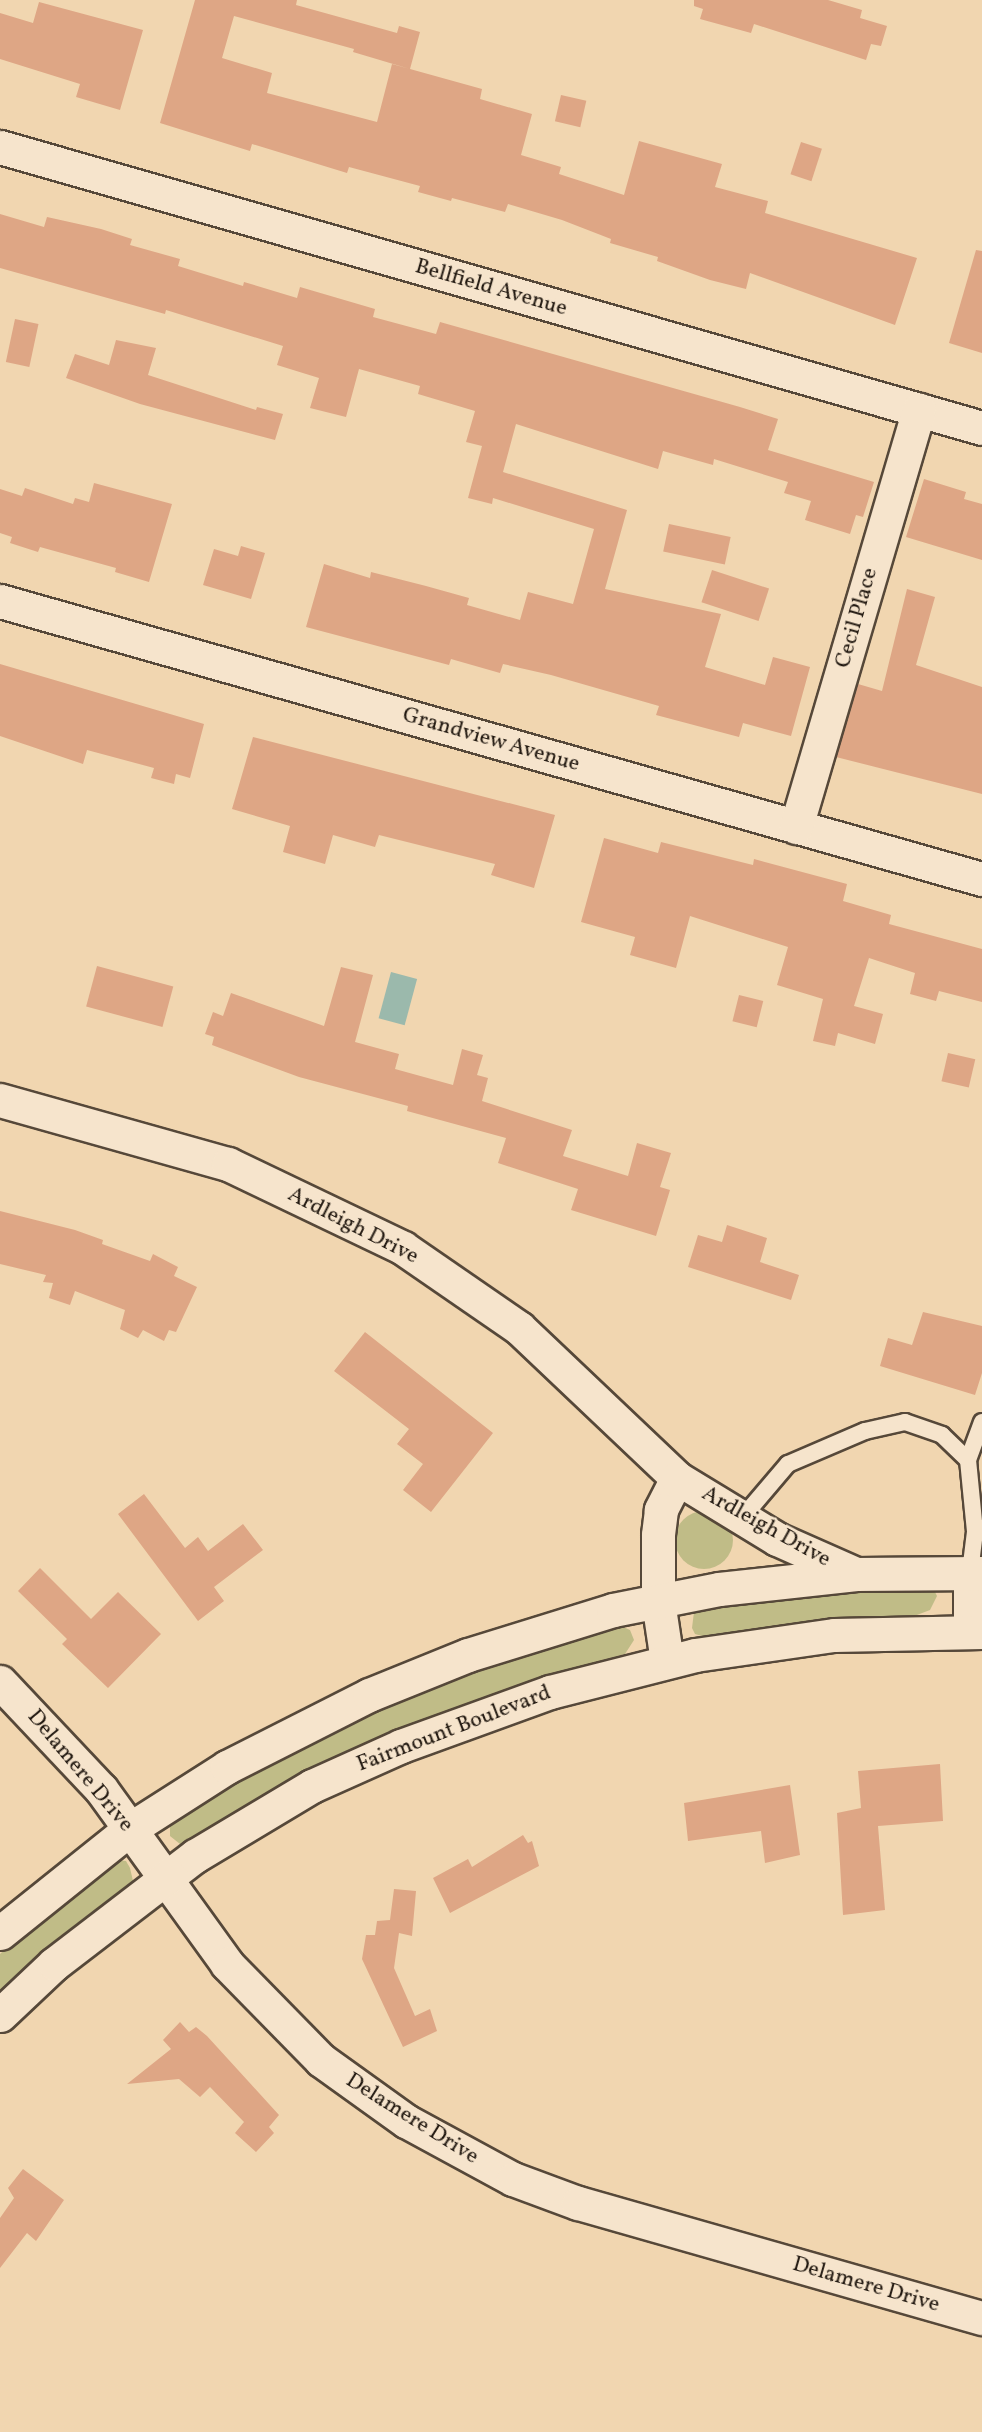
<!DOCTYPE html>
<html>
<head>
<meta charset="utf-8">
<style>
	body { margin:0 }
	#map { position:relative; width:982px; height:2432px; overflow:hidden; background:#f1d6b0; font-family:Vollkorn,serif }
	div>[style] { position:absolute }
	.green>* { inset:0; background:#c0bc87 }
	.round { border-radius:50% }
	.water>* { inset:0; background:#9bb9ac; transform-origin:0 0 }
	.building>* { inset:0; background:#dea685; transform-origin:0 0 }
	.roads { filter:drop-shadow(2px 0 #564839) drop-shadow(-2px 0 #564839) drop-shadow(0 2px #564839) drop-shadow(0 -2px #564839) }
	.lane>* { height:16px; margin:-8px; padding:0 8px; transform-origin:8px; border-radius:8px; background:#f6e4cc }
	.street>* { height:33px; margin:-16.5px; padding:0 16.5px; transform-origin:16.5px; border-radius:16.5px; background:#f6e4cc }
	.secondary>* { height:33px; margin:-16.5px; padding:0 16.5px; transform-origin:16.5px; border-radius:16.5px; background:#f6e4cc }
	span { translate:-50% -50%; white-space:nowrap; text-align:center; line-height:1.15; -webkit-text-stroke:5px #f6e4cc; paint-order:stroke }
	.street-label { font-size:22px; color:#221911 }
</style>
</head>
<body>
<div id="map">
	<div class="green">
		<div class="round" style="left:675px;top:1511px;width:58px;height:58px"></div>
		<div style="clip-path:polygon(859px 1588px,933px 1588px,937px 1596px,930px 1610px,909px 1618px,709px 1638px,695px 1634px,692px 1628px,694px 1612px,703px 1607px)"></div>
		<div style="clip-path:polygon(619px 1625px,630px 1630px,634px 1640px,625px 1654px,556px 1674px,189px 1843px,180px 1844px,170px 1836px,170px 1823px,286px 1749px,478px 1665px)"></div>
		<div style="clip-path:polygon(116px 1860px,126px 1861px,130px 1868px,133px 1881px,129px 1886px,0 1996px,0 1954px,61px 1898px)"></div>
	</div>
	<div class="water">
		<div style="left:391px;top:972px;width:27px;height:48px;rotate:15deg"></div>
	</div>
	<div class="building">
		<div style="clip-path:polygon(195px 0,297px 0,296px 5px,397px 33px,399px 26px,420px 32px,410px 69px,353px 52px,354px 49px,234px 16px,222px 58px,272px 73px,267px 93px,377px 122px,392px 64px,482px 89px,480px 99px,532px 114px,521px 155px,561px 167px,559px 174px,624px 195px,639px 141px,722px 164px,715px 187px,768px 201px,765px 213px,917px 258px,895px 325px,750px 273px,746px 289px,710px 280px,657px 261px,658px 257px,610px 243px,611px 239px,562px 220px,508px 204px,505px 212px,452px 198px,451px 201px,418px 192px,420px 186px,349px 167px,347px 173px,252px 144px,250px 151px,160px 123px)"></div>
		<div style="clip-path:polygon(694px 0,828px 0,862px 10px,860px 18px,887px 26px,881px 46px,871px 44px,866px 60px,754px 24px,751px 33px,700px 19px,703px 9px,694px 6px)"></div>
		<div style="clip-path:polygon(39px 2px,143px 30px,120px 110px,76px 97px,80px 84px,0 59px,0 13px,33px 23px)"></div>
		<div style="left:561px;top:95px;width:26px;height:27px;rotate:13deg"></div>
		<div style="left:801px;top:142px;width:22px;height:34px;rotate:18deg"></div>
		<div style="clip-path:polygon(0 214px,44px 227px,47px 217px,101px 229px,132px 239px,130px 245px,180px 259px,178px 266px,243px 286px,244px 282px,297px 298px,300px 287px,375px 309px,373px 317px,436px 334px,440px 322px,740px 407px,778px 419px,768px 450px,874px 482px,863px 517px,856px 515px,850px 534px,805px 520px,811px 501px,784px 493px,788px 482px,714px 459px,713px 465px,663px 451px,658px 469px,516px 424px,503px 472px,627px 510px,605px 589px,721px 614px,705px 667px,765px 685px,773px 657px,810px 667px,791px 736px,743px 723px,739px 737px,656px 715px,659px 706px,551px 675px,503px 664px,500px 673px,451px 659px,449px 665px,306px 627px,324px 564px,370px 578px,371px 572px,426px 586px,469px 598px,467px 605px,520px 620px,528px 592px,573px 604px,594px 529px,493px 498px,492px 504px,468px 498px,482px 446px,466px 442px,475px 411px,418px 394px,420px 386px,359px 369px,346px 417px,310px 408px,319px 378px,277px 365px,283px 346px,166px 310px,165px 314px,0 268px)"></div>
		<div style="clip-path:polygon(976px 250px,982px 251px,982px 353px,949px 343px)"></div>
		<div style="left:15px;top:319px;width:24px;height:44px;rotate:12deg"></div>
		<div style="clip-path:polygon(116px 340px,156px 348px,148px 375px,256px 410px,257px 407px,283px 414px,275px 440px,140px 404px,66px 378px,75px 354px,109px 365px)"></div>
		<div style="clip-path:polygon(924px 479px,966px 492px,964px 499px,982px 504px,982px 560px,906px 537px)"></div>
		<div style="clip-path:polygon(94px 483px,172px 504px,149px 582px,115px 572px,116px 568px,40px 547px,38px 552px,10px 543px,12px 537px,0 533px,0 489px,22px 496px,25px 488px,73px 504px,75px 498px,89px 502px)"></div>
		<div style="left:669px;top:524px;width:63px;height:28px;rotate:12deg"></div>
		<div style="clip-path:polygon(241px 546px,265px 553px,251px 599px,203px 585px,214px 549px,238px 556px)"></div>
		<div style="left:712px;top:570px;width:60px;height:34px;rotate:18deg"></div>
		<div style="clip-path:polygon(907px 589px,935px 597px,916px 665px,982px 687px,982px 794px,836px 757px,858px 684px,882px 691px)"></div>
		<div style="clip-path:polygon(0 664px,204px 724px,190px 778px,176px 774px,174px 784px,151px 778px,154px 768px,87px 750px,83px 764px,0 736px)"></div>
		<div style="clip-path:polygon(253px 737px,555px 815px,534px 888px,491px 875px,495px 864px,379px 835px,375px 847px,333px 835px,325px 864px,283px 852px,290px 826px,232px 809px)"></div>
		<div style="clip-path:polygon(604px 838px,658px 853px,661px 842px,753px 865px,754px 859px,847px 884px,843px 901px,891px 915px,889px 924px,982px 949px,982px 1002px,939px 991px,936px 1001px,910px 994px,915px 973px,869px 958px,854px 1006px,883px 1014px,875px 1044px,838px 1033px,835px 1046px,813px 1041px,823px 999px,777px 985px,788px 947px,690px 916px,676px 968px,630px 955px,635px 937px,581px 922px)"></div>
		<div style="left:97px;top:966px;width:79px;height:42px;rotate:15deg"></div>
		<div style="clip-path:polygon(341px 967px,373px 975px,355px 1042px,399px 1054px,395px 1069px,453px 1085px,462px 1049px,483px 1055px,477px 1075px,488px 1078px,482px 1101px,572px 1130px,563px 1156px,628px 1176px,637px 1143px,671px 1153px,660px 1187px,670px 1190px,656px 1236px,571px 1210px,578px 1189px,498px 1163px,506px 1138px,407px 1111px,408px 1106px,299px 1077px,212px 1045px,214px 1037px,205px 1034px,213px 1012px,223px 1016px,231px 993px,324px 1026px)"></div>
		<div style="left:739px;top:995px;width:25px;height:27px;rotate:14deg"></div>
		<div style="left:948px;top:1053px;width:28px;height:29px;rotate:13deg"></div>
		<div style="clip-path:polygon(0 1211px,75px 1230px,103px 1240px,102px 1244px,150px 1261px,153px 1254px,178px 1267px,174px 1276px,197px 1287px,176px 1332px,169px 1330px,164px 1341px,143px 1330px,138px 1338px,120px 1329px,125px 1310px,75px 1291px,70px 1305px,49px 1298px,53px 1283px,43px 1282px,46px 1275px,0 1264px)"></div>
		<div style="clip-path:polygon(727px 1225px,767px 1238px,760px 1262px,799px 1275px,791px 1300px,688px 1267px,698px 1235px,722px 1242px)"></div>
		<div style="clip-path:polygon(923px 1312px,982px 1326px,982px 1373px,975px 1395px,880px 1366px,888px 1338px,912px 1345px)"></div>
		<div style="clip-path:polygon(365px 1332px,493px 1433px,431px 1512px,403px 1490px,423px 1464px,397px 1444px,409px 1429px,334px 1371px)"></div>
		<div style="clip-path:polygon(144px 1494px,185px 1548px,198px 1537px,208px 1551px,243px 1524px,263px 1550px,214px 1587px,224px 1601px,198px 1621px,118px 1514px)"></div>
		<div style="clip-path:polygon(40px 1568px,91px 1619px,118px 1592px,161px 1634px,108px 1688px,62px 1644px,67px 1639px,18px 1591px)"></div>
		<div style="clip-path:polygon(940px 1764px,943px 1821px,878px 1826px,885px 1910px,843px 1915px,837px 1813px,861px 1808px,858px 1771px)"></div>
		<div style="clip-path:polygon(790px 1785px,800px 1855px,765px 1863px,761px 1831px,688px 1841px,684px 1803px)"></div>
		<div style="clip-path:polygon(523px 1835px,528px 1843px,532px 1841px,539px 1866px,450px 1913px,433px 1878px,468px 1859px,472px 1867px)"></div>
		<div style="clip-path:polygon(394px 1889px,416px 1891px,412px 1936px,399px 1933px,394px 1968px,415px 2016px,430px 2009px,437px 2031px,403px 2047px,362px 1959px,366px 1935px,375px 1935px,377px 1921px,390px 1920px)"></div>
		<div style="clip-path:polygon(180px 2022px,189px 2032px,196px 2027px,207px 2036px,279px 2115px,269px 2127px,274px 2133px,256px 2152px,235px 2133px,244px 2122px,210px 2087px,200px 2097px,179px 2079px,127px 2084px,171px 2049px,163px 2040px)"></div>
		<div style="clip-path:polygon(23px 2169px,64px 2200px,36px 2241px,27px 2233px,0 2268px,0 2218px,14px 2198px,8px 2188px)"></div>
	</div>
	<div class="roads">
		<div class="lane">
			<div style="left:982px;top:1422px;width:40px;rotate:110.2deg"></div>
			<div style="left:968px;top:1460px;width:72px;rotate:84.4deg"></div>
			<div style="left:975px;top:1532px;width:8px;rotate:-30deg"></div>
			<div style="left:742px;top:1518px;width:71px;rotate:-49.6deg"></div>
			<div style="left:788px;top:1464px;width:84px;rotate:-23.2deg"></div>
			<div style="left:865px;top:1431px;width:41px;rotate:-12.7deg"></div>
			<div style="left:905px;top:1422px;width:39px;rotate:19deg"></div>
			<div style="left:942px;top:1435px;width:36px;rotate:44deg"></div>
			<div style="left:970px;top:1572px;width:40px;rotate:-82.9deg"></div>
		</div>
		<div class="street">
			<div style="left:0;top:147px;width:1021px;rotate:15.97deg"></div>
			<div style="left:0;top:601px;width:1021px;rotate:15.81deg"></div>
			<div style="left:796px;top:827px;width:435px;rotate:-73.6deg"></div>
			<div style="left:0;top:1100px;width:237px;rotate:15.7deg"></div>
			<div style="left:228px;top:1164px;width:194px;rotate:25.6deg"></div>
			<div style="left:403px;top:1248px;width:141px;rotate:34.6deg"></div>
			<div style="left:519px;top:1328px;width:218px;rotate:43.5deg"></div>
			<div style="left:677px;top:1478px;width:36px;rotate:117deg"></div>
			<div style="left:661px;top:1510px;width:25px;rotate:97deg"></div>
			<div style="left:658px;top:1535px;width:66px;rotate:90deg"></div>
			<div style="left:658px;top:1601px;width:61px;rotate:81.5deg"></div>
			<div style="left:677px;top:1478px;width:117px;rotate:31.4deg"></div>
			<div style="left:777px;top:1539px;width:86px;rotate:23.9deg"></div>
			<div style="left:0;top:1682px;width:147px;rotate:46.7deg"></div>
			<div style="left:101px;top:1789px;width:216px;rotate:54.2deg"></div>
			<div style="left:227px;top:1964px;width:134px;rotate:45.6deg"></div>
			<div style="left:321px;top:2060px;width:105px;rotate:35.7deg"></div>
			<div style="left:406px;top:2121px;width:122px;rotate:28.5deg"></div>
			<div style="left:513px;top:2179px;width:69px;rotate:20.3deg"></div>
			<div style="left:578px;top:2203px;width:420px;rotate:15.9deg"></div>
		</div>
		<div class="secondary">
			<div style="left:970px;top:1572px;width:59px;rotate:90deg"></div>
			<div style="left:0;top:1933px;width:166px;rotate:-38.7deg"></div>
			<div style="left:130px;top:1829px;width:115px;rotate:-32.6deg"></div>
			<div style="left:227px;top:1767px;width:159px;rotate:-26.9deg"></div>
			<div style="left:369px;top:1695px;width:107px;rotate:-22deg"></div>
			<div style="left:468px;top:1655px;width:152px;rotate:-17.2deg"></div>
			<div style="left:613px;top:1610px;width:108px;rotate:-11.2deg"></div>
			<div style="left:719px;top:1589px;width:138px;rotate:-6.2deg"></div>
			<div style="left:856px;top:1574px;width:126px;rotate:-0.5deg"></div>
			<div style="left:0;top:2015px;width:74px;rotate:-43.4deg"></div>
			<div style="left:54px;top:1964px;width:178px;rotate:-37.5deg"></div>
			<div style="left:195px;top:1856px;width:136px;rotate:-30.9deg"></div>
			<div style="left:312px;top:1786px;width:98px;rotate:-24.2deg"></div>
			<div style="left:401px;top:1746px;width:158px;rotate:-19.9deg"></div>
			<div style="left:550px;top:1692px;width:150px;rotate:-14.3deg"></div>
			<div style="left:695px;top:1655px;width:140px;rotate:-8.2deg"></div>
			<div style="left:834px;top:1635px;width:148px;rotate:-1.2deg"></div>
		</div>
	</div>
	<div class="street-label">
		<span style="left:491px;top:288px;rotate:16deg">Bellfield Avenue</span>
		<span style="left:857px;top:618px;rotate:-74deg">Cecil Place</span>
		<span style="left:491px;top:740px;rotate:16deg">Grandview Avenue</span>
		<span style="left:353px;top:1226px;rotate:27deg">Ardleigh Drive</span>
		<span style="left:766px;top:1527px;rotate:29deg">Ardleigh Drive</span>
		<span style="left:454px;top:1729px;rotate:-21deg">Fairmount Boulevard</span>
		<span style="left:80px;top:1771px;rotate:50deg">Delamere Drive</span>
		<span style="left:412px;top:2119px;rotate:32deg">Delamere Drive</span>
		<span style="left:866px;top:2285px;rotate:16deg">Delamere Drive</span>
	</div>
</div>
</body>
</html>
